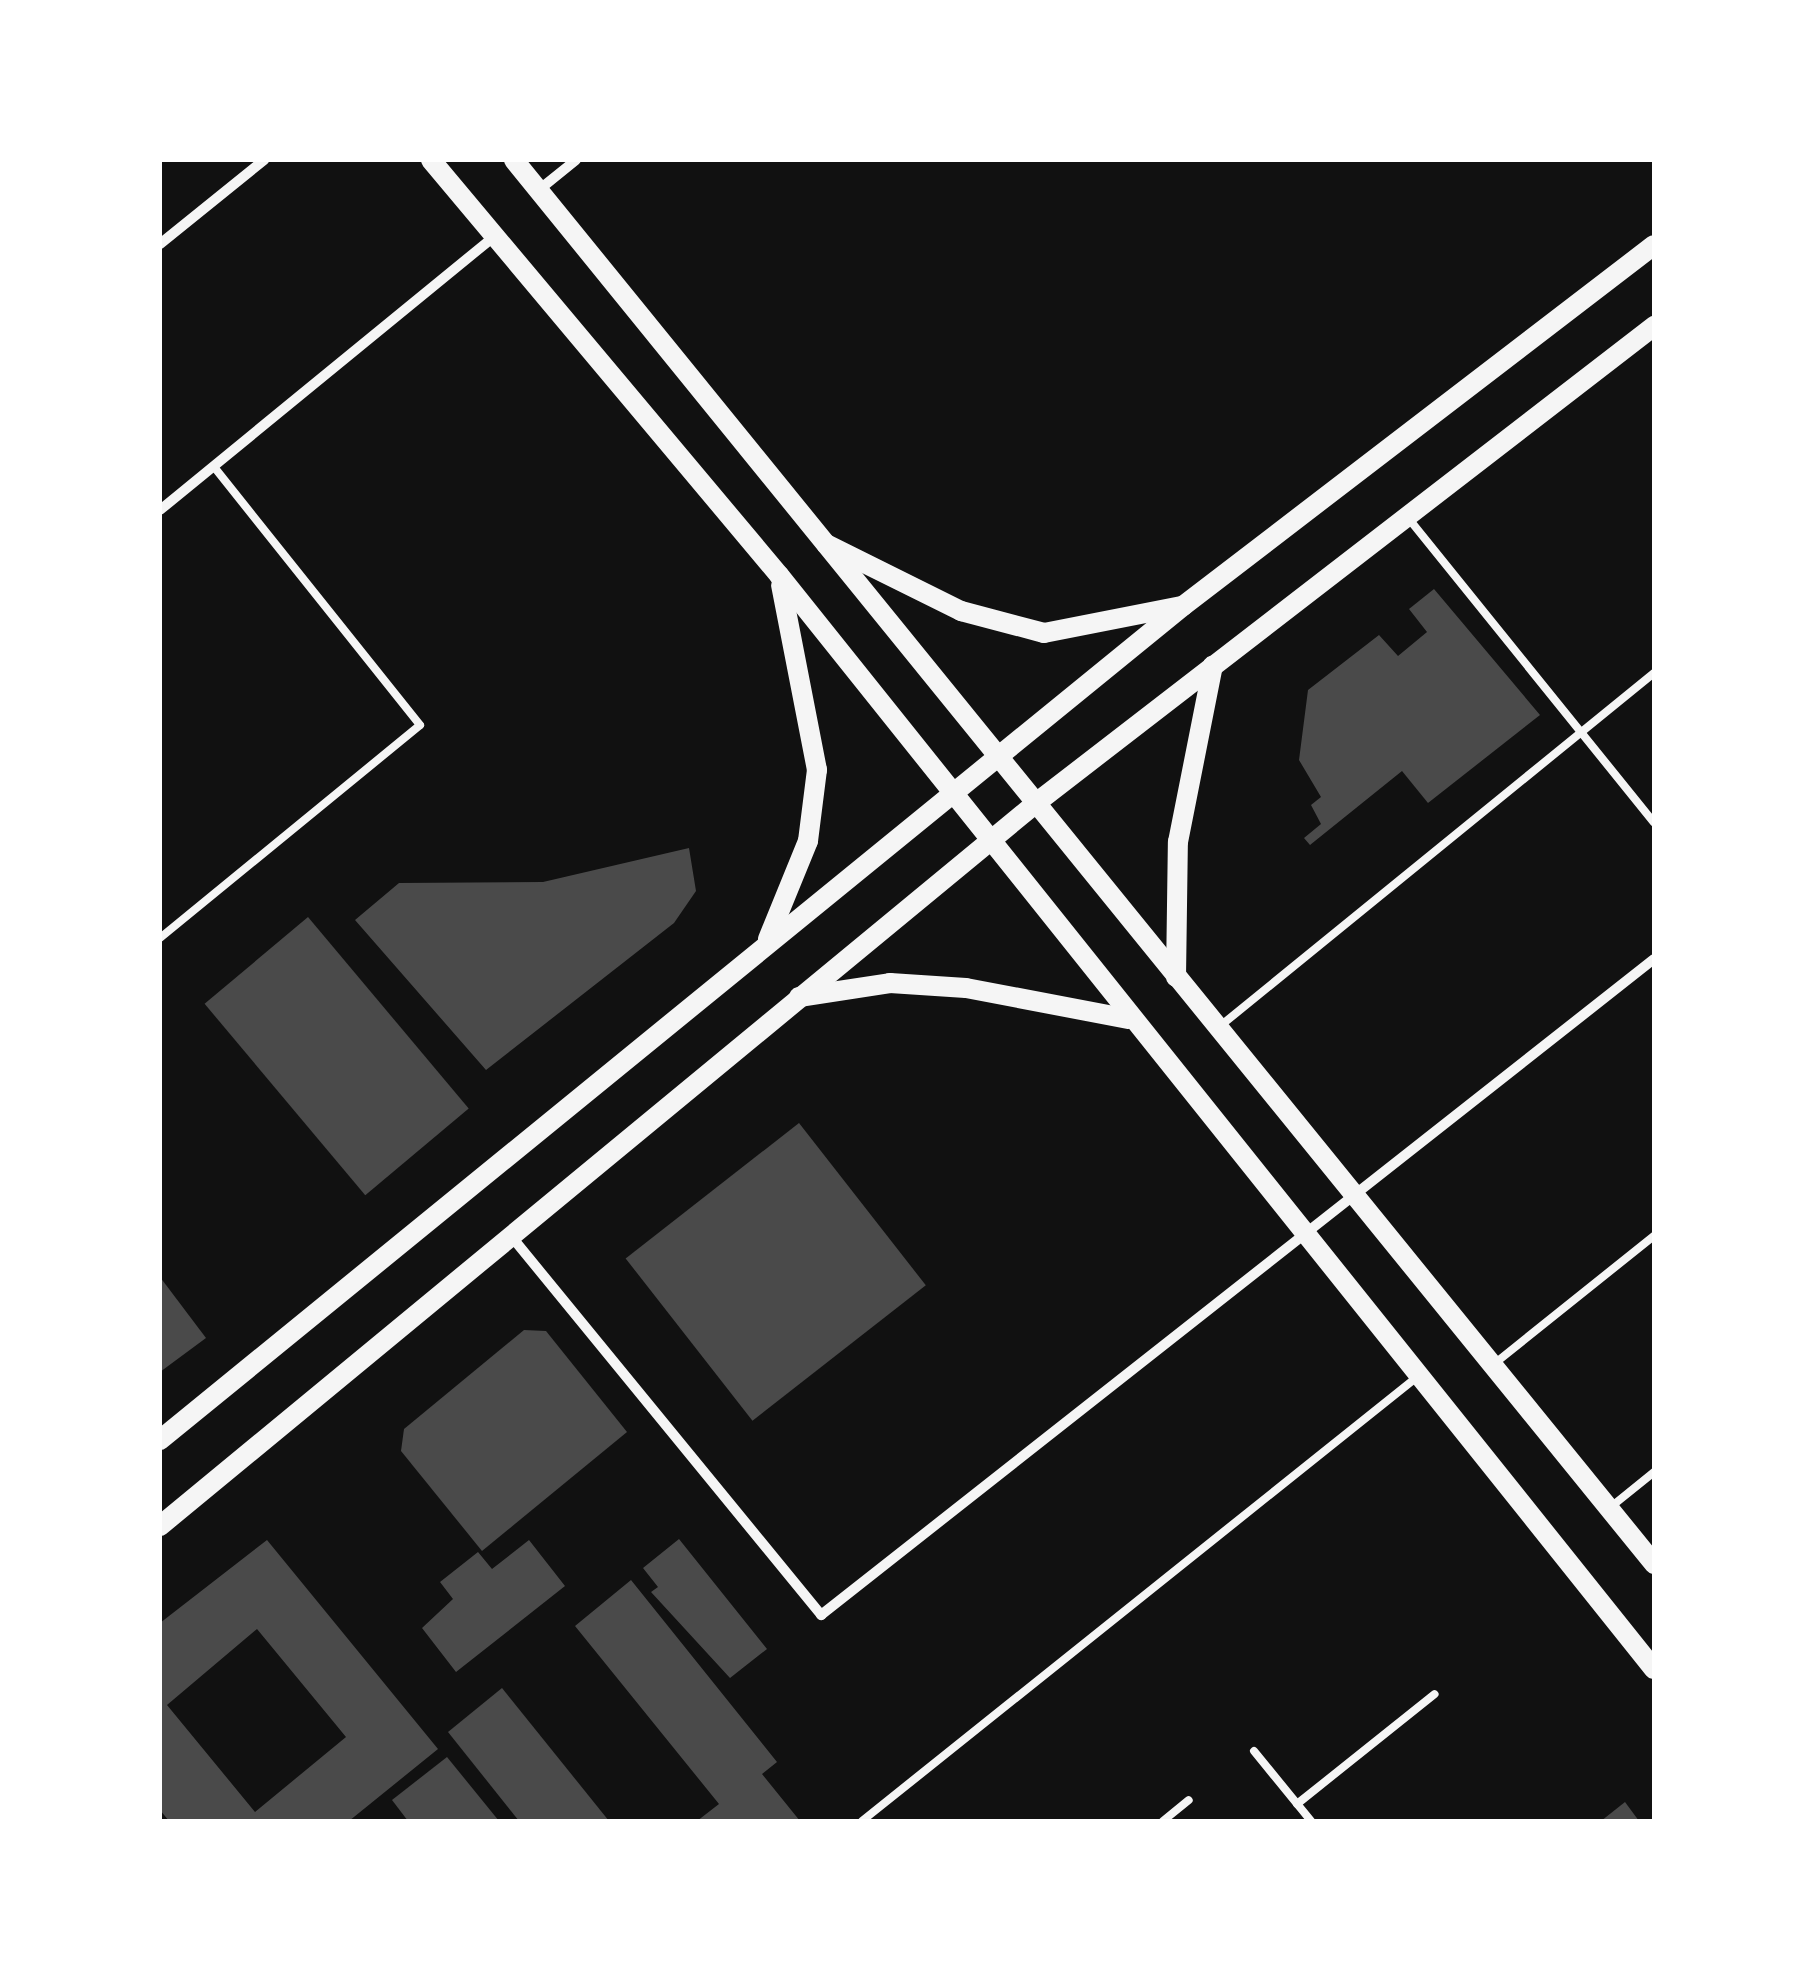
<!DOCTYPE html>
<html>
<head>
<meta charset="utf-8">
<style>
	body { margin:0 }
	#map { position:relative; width:1814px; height:1981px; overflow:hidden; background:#111; font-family:Barlow,sans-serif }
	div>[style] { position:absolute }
	.building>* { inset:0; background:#4a4a4a; transform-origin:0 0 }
	.service>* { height:8px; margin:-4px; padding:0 4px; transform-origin:4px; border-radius:4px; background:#f5f5f5 }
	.minor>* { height:10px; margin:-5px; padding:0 5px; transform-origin:5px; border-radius:5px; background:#f5f5f5 }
	.secondary>* { height:20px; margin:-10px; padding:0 10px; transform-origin:10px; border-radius:10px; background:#f5f5f5 }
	span { translate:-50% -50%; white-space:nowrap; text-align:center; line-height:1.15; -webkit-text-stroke:10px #fff; paint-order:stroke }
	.frame { position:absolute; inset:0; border:162px solid #fff; pointer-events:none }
</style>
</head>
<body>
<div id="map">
	<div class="building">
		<div style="clip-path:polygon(1434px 589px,1540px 715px,1428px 803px,1402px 771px,1310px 845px,1304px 838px,1321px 824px,1311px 805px,1321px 797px,1299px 760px,1308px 690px,1379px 635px,1398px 656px,1427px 632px,1409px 609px)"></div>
		<div style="clip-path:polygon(689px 848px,696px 891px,674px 923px,486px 1070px,355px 920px,399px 883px,543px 882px)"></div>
		<div style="left:308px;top:917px;width:250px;height:135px;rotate:50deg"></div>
		<div style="left:799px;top:1123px;width:206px;height:220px;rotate:52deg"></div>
		<div style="clip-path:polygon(160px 1277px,206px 1338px,160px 1372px)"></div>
		<div style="clip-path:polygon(524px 1330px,546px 1331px,627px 1432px,482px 1551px,401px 1451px,404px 1429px)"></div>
		<div style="clip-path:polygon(679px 1539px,767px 1649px,730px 1678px,651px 1592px,658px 1587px,643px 1568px)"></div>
		<div style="clip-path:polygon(evenodd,267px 1540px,438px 1749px,349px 1821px,169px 1821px,160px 1810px,160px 1623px,267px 1540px,257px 1629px,346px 1737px,255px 1812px,167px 1705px,257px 1629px)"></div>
		<div style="clip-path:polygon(529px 1540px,565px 1586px,456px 1672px,422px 1628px,453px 1599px,440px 1582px,478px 1552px,492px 1569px)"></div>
		<div style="clip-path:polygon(631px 1580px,777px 1762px,762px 1774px,800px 1821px,697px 1821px,719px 1804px,575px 1626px)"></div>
		<div style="clip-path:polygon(502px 1688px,609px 1821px,519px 1821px,448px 1732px)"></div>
		<div style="clip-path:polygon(447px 1757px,499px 1821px,408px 1821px,392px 1800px)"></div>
		<div style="clip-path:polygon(1625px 1802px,1639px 1821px,1601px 1821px)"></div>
	</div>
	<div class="service">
		<div style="left:1409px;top:519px;width:390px;rotate:51.1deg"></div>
		<div style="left:160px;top:938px;width:336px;rotate:-39.3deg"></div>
		<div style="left:420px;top:725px;width:330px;rotate:-128.6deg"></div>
		<div style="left:1219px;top:1027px;width:561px;rotate:-39.14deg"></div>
		<div style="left:1494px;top:1364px;width:205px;rotate:-38.7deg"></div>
		<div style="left:1612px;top:1506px;width:54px;rotate:-39deg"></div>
		<div style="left:1254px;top:1751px;width:90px;rotate:50.8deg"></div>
		<div style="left:1297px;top:1804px;width:176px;rotate:-38.6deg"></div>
		<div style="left:862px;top:1821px;width:711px;rotate:-38.66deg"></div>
		<div style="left:1163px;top:1821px;width:33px;rotate:-39deg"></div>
	</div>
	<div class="minor">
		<div style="left:540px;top:189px;width:46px;rotate:-38.9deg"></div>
		<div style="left:160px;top:244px;width:134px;rotate:-38.9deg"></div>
		<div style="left:160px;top:510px;width:431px;rotate:-39.3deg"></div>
		<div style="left:511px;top:1236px;width:490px;rotate:50.7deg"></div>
		<div style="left:821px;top:1615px;width:1060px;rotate:-38.22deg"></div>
	</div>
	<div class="secondary">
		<div style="left:431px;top:160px;width:542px;rotate:50.02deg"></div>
		<div style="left:779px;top:575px;width:1401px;rotate:51.35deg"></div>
		<div style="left:514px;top:160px;width:1809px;rotate:50.92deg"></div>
		<div style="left:826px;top:544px;width:151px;rotate:26.4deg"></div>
		<div style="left:961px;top:611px;width:86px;rotate:14.8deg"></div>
		<div style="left:1044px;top:633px;width:140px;rotate:-11.1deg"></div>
		<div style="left:768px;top:939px;width:106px;rotate:-67.8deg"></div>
		<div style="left:808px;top:841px;width:72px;rotate:-82.8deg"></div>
		<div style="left:817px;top:770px;width:188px;rotate:-101deg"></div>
		<div style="left:1176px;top:977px;width:135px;rotate:-89.2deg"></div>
		<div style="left:1178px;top:842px;width:180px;rotate:-78.8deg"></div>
		<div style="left:799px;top:997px;width:92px;rotate:-8.7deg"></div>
		<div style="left:890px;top:983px;width:76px;rotate:3.8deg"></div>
		<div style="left:966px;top:988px;width:165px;rotate:10.8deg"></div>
		<div style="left:160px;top:1440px;width:1320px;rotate:-39.19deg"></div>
		<div style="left:1183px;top:606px;width:593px;rotate:-37.47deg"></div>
		<div style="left:160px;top:1526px;width:1136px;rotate:-39.53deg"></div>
		<div style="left:1036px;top:803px;width:781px;rotate:-37.66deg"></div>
	</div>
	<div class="frame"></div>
</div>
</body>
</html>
